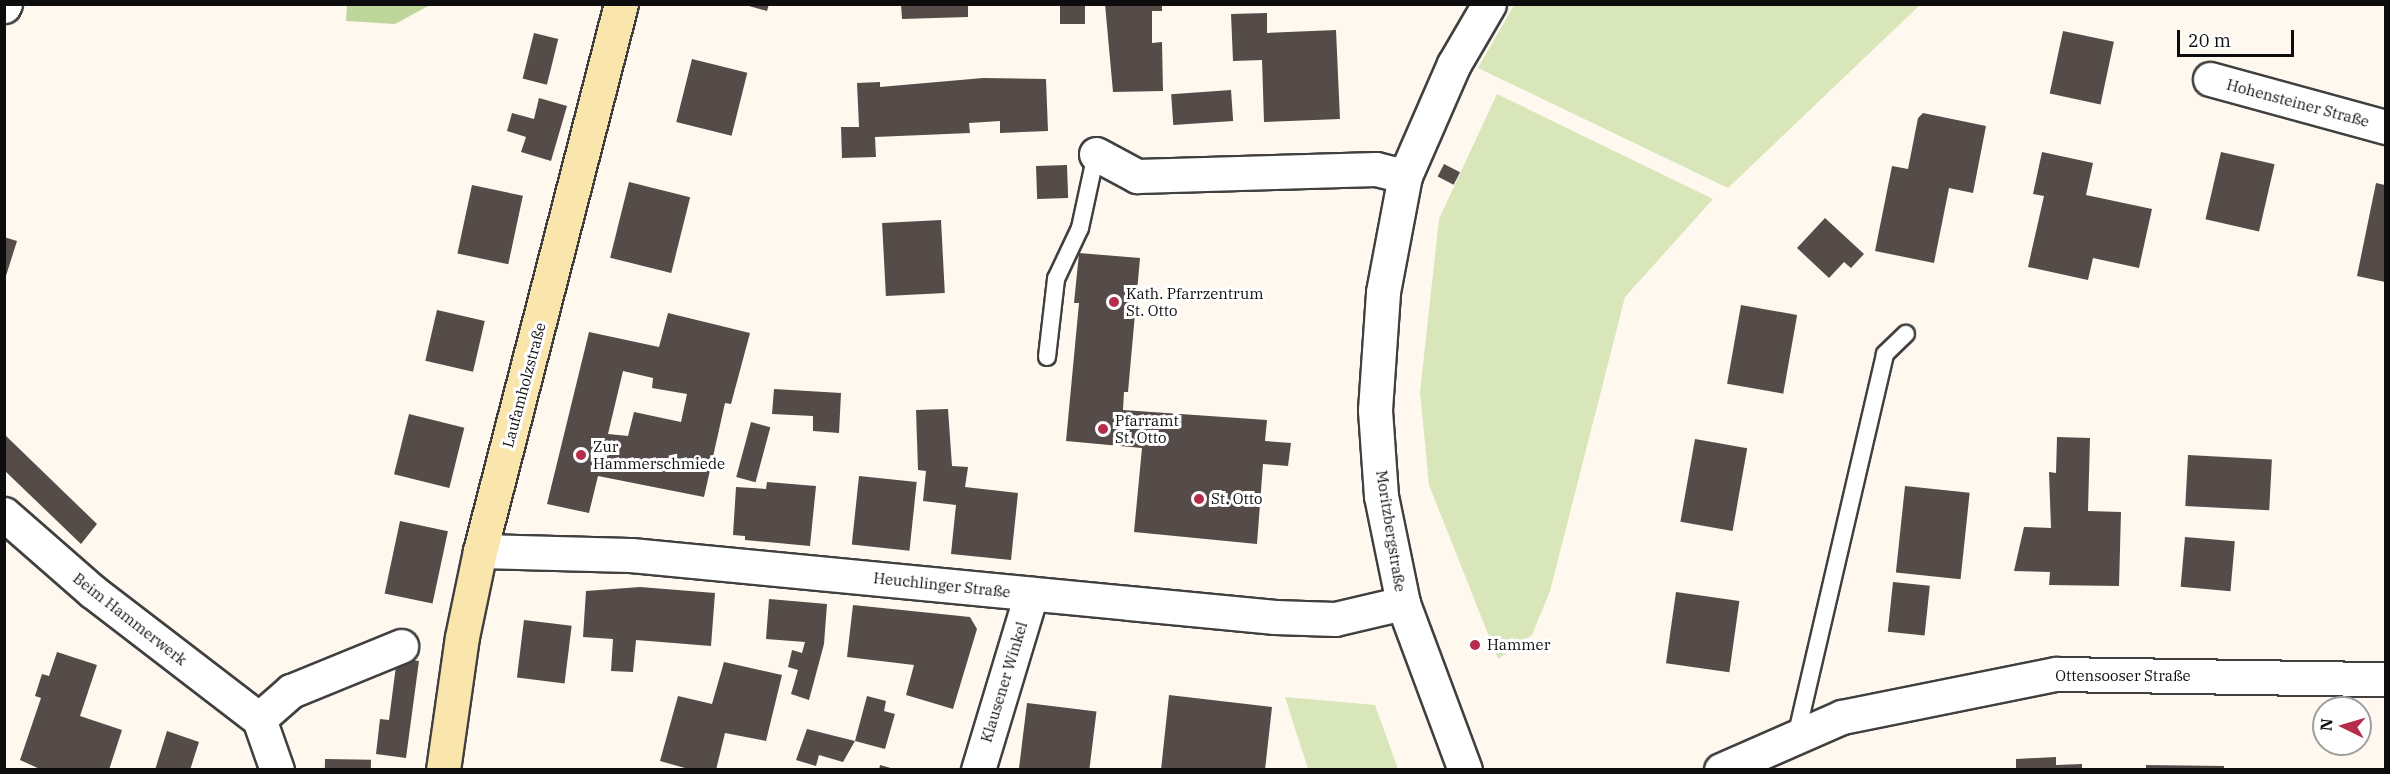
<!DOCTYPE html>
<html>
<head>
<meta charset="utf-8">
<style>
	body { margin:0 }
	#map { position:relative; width:2390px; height:774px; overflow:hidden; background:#fef8ee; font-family:"IBM Plex Serif",serif }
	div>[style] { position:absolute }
	.green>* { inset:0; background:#d8e6ba }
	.forest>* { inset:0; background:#bfd69a }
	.building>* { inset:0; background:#554c4a; transform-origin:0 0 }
	.roads { filter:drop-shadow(2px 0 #404040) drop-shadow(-2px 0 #404040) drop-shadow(0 2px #404040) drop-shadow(0 -2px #404040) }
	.service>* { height:16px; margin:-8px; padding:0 8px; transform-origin:8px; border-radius:8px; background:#fff }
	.minor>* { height:33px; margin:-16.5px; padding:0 16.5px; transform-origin:16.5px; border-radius:16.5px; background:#fff }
	.secondary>* { height:33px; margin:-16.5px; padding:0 16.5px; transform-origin:16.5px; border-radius:16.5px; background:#fae5ad }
	.dots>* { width:16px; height:16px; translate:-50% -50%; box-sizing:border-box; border:3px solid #fff; border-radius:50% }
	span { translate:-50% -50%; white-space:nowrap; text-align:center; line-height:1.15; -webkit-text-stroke:6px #fff; paint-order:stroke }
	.street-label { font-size:15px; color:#0d0d0d }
	.poi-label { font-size:15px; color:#0d0d0d }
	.left { translate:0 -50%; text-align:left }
	.frame { position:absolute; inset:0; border:6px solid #0d0d0d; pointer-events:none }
	.north { position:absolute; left:2312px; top:696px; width:60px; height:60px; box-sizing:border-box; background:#fff; border:2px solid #9e9e9e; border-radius:50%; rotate:275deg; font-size:16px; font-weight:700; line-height:24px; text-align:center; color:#0d0d0d }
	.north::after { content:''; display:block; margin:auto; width:21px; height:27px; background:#b52d4a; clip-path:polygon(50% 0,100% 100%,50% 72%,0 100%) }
	.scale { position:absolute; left:2177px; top:30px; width:117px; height:27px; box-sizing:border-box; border:3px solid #0d0d0d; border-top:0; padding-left:8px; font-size:18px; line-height:21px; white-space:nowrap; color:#0d0d0d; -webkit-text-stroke:4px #fff; paint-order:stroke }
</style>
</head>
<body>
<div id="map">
	<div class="green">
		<div style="clip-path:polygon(1514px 5px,1514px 4px,1920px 5px,1728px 188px,1478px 68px)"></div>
		<div style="clip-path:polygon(1497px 94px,1713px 199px,1625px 297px,1550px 591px,1532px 635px,1498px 659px,1429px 485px,1420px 392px,1439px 219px)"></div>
		<div style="clip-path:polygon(1285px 697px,1375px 705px,1398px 769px,1308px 769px)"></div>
	</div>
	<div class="forest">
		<div style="clip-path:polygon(347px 5px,347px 4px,430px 5px,395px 24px,346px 21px)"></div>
	</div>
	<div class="building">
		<div style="clip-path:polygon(742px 4px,769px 4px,767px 11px)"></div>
		<div style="clip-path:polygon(901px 4px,968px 4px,968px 17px,902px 19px)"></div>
		<div style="left:1060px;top:4px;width:25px;height:20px"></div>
		<div style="clip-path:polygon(1105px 4px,1162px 4px,1162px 11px,1152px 11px,1152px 43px,1162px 42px,1163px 91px,1113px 92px)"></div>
		<div style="clip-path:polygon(1267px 13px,1267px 33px,1336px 30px,1340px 119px,1264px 122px,1262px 60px,1233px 61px,1231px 14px)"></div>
		<div style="left:2063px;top:31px;width:52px;height:64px;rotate:12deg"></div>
		<div style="left:534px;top:33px;width:25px;height:47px;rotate:14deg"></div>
		<div style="left:692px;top:59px;width:57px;height:65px;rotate:14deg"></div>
		<div style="clip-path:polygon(983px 78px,1046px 79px,1048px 131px,1000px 133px,1000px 121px,969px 123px,970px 133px,875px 137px,876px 157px,842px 158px,841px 127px,859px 127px,857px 83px,880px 82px,880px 87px)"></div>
		<div style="left:1231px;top:90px;width:31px;height:60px;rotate:86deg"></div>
		<div style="clip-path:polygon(539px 98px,567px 106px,551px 161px,521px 152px,526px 137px,507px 131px,512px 113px,534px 119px)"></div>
		<div style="clip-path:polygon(1923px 113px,1986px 126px,1973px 193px,1949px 188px,1934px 263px,1875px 251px,1892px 166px,1908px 169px,1918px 118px)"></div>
		<div style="clip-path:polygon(2042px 152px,2093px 163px,2086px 195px,2152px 209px,2139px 268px,2093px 258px,2088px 280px,2028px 267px,2044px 196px,2033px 194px)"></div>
		<div style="left:2221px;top:152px;width:55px;height:69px;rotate:13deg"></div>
		<div style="left:1444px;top:164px;width:18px;height:14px;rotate:27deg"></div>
		<div style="left:1067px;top:165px;width:33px;height:31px;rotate:88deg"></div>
		<div style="left:629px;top:182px;width:63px;height:78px;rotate:14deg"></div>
		<div style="clip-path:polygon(2376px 183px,2385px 185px,2385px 282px,2357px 276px)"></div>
		<div style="left:472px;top:185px;width:52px;height:70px;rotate:12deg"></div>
		<div style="clip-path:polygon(1825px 218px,1864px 254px,1851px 268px,1844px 262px,1829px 278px,1797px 248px)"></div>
		<div style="left:941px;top:220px;width:73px;height:59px;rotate:87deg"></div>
		<div style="clip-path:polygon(4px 237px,17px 241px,5px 279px,4px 279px)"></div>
		<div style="clip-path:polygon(1079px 253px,1140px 258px,1128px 392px,1124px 392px,1123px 410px,1267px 420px,1265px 441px,1291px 443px,1288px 466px,1263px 464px,1257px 544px,1134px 532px,1142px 448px,1066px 441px,1079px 303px,1074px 303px)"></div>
		<div style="left:1741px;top:305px;width:57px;height:80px;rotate:10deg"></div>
		<div style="left:437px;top:310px;width:49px;height:52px;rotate:13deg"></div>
		<div style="clip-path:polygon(evenodd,668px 313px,750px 333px,731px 404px,725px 403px,704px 497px,598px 476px,589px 513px,547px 504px,589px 332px,659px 347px,668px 313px,623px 371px,653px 378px,652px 388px,687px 394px,681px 422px,634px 412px,628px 436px,608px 434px,623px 371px)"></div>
		<div style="clip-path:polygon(774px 389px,841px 393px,839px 433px,813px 431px,813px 416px,772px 414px)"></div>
		<div style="clip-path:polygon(948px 409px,952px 466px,968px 467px,965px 487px,1018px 493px,1011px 560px,951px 554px,956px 505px,923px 501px,926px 471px,918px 470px,916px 410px)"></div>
		<div style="left:409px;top:414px;width:57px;height:62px;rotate:14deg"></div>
		<div style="left:751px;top:422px;width:20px;height:57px;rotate:15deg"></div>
		<div style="clip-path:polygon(4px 434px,97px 524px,81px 544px,4px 470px)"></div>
		<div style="clip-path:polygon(2057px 437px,2090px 438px,2088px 511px,2121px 512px,2119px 586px,2049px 585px,2050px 572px,2014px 571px,2024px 527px,2051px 528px,2049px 472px,2056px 473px)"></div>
		<div style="left:1695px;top:439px;width:53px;height:84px;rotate:10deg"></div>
		<div style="left:2188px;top:455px;width:84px;height:51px;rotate:3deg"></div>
		<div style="left:859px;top:476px;width:58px;height:69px;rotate:6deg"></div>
		<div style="clip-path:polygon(767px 482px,816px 486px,810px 546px,745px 540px,745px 536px,733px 535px,736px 487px,766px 489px)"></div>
		<div style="left:1905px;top:486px;width:65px;height:87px;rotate:6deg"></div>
		<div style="left:400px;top:521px;width:49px;height:74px;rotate:12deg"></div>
		<div style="left:2185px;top:537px;width:50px;height:50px;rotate:5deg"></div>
		<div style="left:1893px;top:582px;width:37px;height:50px;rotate:6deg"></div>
		<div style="clip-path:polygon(640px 587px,715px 593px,711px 646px,636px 640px,633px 672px,611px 671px,613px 639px,583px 637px,586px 591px)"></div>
		<div style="left:1676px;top:592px;width:64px;height:72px;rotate:8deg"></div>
		<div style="clip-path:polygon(769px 599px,827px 604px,824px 644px,809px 700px,791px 694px,798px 670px,788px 667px,792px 650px,802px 653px,805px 642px,766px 639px)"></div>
		<div style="clip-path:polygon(853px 605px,970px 617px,977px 629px,953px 709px,906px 695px,914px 665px,847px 657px)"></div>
		<div style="left:524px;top:620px;width:48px;height:58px;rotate:7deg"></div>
		<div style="clip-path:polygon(57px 652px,97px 665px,80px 716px,122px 730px,109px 770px,42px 770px,20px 760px,41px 698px,35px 696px,42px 674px,49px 676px)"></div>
		<div style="clip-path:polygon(397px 658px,419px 661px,406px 758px,376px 754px,380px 719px,389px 720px)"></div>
		<div style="clip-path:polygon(724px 662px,782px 675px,766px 741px,725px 733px,716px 770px,692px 770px,660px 761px,678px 696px,712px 704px)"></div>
		<div style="clip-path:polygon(1169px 695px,1272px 707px,1265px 770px,1161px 770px)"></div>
		<div style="clip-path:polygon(867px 696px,886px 701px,884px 711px,895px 714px,885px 749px,855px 741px)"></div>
		<div style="left:1027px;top:703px;width:70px;height:67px;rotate:7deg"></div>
		<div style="clip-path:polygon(807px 729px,855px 741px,843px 762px,819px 755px,816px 766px,796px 760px)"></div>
		<div style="clip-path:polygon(167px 731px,199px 742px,190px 770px,155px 770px)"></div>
		<div style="clip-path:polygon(2056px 757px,2056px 765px,2082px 764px,2082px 770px,2016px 770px,2016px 759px)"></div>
		<div style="left:325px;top:759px;width:46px;height:11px;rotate:1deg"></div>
		<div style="clip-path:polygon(880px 765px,894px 769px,894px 770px,879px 770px)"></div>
		<div style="clip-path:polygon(2146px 765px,2224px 766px,2224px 770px,2146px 770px)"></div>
	</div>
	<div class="roads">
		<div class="service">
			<div style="left:1047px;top:357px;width:79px;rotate:-83.4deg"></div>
			<div style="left:1056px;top:279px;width:56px;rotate:-64.8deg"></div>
			<div style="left:1080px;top:228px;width:76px;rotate:-77.8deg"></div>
			<div style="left:1796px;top:737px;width:393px;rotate:-76.9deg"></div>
			<div style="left:1885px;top:354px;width:29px;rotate:-44deg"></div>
		</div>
		<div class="minor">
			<div style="left:4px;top:6px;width:2px;rotate:-63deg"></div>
			<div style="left:2210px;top:79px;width:182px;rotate:15.3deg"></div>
			<div style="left:1096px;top:154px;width:47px;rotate:28.2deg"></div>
			<div style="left:1137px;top:176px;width:239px;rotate:-1.7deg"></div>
			<div style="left:1376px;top:169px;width:30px;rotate:14deg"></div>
			<div style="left:4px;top:514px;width:117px;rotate:41.2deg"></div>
			<div style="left:92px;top:591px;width:210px;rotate:37.5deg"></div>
			<div style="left:480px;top:551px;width:151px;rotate:1.5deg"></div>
			<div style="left:631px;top:555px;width:647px;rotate:5.5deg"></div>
			<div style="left:1275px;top:617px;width:60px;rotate:1.9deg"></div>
			<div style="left:1335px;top:619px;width:70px;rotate:-13.2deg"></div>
			<div style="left:277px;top:770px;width:54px;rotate:-109.4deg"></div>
			<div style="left:259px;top:719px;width:43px;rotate:-41.2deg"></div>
			<div style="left:291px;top:691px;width:119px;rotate:-22.2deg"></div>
			<div style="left:978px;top:770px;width:184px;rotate:-73.2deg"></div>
			<div style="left:1465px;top:770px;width:178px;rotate:-110.4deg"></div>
			<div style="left:1403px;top:603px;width:109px;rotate:-101.6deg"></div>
			<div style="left:1381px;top:496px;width:86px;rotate:-94deg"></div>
			<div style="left:1375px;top:410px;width:118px;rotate:-86.1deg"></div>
			<div style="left:1383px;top:292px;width:118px;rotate:-79.3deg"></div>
			<div style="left:1405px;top:176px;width:122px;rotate:-66.4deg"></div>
			<div style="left:1454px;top:64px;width:69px;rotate:-59.7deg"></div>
			<div style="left:1721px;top:770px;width:132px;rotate:-23.7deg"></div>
			<div style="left:1842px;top:717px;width:218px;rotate:-11.4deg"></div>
			<div style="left:2056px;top:674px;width:330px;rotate:0.9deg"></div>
		</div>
		<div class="secondary">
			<div style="left:443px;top:770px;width:134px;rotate:-81.9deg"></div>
			<div style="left:462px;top:637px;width:88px;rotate:-78.2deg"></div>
			<div style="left:480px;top:551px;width:565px;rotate:-75.55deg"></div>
		</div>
	</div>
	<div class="dots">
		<div style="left:1114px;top:302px;background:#b52d4a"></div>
		<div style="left:1103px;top:429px;background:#b52d4a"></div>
		<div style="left:581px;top:455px;background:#b52d4a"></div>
		<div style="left:1199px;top:499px;background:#b52d4a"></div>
		<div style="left:1475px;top:645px;background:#b52d4a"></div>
	</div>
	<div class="street-label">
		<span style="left:2298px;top:103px;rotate:15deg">Hohensteiner Straße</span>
		<span style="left:524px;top:385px;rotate:-75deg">Laufamholzstraße</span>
		<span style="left:1391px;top:531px;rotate:81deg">Moritzbergstraße</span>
		<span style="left:942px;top:585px;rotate:6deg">Heuchlinger Straße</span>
		<span style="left:130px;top:619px;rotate:38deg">Beim Hammerwerk</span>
		<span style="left:2123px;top:676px">Ottensooser Straße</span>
		<span style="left:1004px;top:682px;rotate:-73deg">Klausener Winkel</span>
	</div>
	<div class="poi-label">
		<span class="left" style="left:1126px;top:302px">Kath. Pfarrzentrum<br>St. Otto</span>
		<span class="left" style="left:1115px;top:429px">Pfarramt<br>St. Otto</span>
		<span class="left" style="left:593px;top:455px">Zur<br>Hammerschmiede</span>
		<span class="left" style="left:1211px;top:499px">St. Otto</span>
		<span class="left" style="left:1487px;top:645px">Hammer</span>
	</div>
	<div class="frame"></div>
	<div class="north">N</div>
	<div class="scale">20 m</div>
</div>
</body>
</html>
